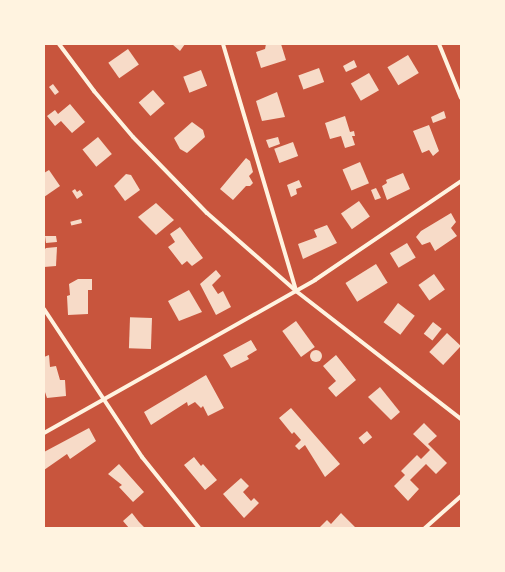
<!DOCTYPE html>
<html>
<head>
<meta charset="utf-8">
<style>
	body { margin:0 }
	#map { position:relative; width:505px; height:572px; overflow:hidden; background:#c8553d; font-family:Cabin,sans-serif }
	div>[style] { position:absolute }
	.building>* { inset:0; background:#f7dbc8; transform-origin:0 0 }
	.round { border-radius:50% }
	.minor>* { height:4px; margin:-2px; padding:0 2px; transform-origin:2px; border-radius:2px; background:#fff3e0 }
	span { translate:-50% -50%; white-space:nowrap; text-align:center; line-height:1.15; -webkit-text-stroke:3.5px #fff3e0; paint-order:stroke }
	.frame { position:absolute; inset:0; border:45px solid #fff3e0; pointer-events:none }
</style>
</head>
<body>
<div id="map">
	<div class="building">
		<div style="clip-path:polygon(172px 44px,185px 44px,180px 51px)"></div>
		<div style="clip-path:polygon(266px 44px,281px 44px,286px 60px,261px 68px,256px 52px,265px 49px)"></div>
		<div style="left:128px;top:49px;width:19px;height:24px;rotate:55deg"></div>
		<div style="left:408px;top:55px;width:21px;height:24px;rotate:59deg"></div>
		<div style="clip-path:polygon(354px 60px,357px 67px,346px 72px,343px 66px)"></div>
		<div style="left:319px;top:68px;width:15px;height:22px;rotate:70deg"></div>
		<div style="left:201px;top:70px;width:17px;height:19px;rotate:69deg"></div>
		<div style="left:369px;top:73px;width:20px;height:21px;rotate:60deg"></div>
		<div style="left:53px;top:84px;width:10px;height:5px;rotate:53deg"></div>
		<div style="left:153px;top:90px;width:18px;height:19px;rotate:49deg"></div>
		<div style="clip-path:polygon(277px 92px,285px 117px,262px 121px,256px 101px)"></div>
		<div style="clip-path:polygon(70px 104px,85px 122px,72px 133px,61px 121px,55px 126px,47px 116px,55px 110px,58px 114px)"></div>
		<div style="clip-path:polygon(444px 111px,446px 118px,433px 123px,431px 117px)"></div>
		<div style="clip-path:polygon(345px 116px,350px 132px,354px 131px,355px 136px,352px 136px,355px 145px,345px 148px,341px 136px,330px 139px,325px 123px)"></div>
		<div style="clip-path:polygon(192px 122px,203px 130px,205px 137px,187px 153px,180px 149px,174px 138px)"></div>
		<div style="clip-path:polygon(429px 125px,439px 151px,433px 156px,429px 150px,422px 153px,413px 131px)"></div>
		<div style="left:98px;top:137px;width:22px;height:20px;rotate:51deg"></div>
		<div style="clip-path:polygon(278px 137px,280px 144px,269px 148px,266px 140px)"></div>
		<div style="left:293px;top:142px;width:15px;height:20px;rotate:70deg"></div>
		<div style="clip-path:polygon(246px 158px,250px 161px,253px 172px,249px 176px,253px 183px,250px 186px,246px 186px,233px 200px,220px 189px)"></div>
		<div style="left:360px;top:162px;width:23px;height:19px;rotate:67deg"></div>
		<div style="clip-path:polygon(49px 170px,60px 186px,44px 197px,44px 173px)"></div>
		<div style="clip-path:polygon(403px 173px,410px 189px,387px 200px,382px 186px,387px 183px,386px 180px)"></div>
		<div style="clip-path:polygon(126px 174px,131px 175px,140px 190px,125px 201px,114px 186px)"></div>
		<div style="clip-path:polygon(299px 180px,302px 187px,296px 189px,297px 194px,291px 197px,287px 185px)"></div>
		<div style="clip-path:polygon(376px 188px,381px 198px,375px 200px,371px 190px)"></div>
		<div style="clip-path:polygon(75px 189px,77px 192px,80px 190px,83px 195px,77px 199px,72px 191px)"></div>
		<div style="left:359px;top:201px;width:19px;height:22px;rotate:55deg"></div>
		<div style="clip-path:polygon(156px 203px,174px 220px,156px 235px,138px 217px)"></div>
		<div style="clip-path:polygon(451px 213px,456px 222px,451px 228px,457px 236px,435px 251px,430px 242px,422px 245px,416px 237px,421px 231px)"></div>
		<div style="left:81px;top:219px;width:4px;height:11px;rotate:76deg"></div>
		<div style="clip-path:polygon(327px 225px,337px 243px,303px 259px,298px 244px,317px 237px,314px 230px)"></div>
		<div style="clip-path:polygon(180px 227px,203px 258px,192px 266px,187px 261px,182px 265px,168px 247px,175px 242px,170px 234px)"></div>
		<div style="clip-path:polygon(45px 236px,56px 236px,57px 242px,46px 243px)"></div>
		<div style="left:407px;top:243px;width:17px;height:20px;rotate:59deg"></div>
		<div style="clip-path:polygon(57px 247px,56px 266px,44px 267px,44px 250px,46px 248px)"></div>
		<div style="left:376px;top:264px;width:22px;height:36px;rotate:58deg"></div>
		<div style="clip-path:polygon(216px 270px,221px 276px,212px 285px,218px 294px,223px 291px,231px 307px,216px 315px,200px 284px)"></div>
		<div style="left:434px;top:274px;width:19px;height:19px;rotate:55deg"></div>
		<div style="clip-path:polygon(78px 279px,92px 279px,92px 290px,88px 290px,88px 314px,68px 315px,67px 296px,70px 295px,69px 284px)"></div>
		<div style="clip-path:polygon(189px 290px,202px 312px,179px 321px,168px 301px)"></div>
		<div style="left:398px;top:303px;width:21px;height:24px;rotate:37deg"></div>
		<div style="left:152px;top:318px;width:31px;height:22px;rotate:92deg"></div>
		<div style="left:296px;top:321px;width:32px;height:17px;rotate:54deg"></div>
		<div style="left:433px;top:322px;width:11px;height:15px;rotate:38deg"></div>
		<div style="left:447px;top:333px;width:19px;height:26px;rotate:43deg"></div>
		<div style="clip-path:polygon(251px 340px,257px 350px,247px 356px,249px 359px,231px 368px,223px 355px)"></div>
		<div class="round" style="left:310px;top:350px;width:12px;height:12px"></div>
		<div style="clip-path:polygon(49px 355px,50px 367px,56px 366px,60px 380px,65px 380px,66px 396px,47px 398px,44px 389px,44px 357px)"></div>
		<div style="clip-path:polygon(336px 355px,356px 380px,336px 397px,328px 388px,336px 381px,323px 366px)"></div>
		<div style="clip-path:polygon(206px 375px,224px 408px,208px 416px,203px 406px,201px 408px,195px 402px,188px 406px,187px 402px,151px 425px,144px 412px)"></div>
		<div style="clip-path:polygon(380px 387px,400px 412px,391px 420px,368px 397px)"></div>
		<div style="clip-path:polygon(291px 408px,340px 464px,325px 477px,305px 445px,299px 450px,295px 446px,301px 440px,294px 432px,292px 434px,279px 418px)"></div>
		<div style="clip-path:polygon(424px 423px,437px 436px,428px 444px,447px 463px,436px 474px,426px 464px,410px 480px,419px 489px,408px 501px,394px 486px,405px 475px,401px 471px,417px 455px,421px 459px,430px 450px,413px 434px)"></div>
		<div style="clip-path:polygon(89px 428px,96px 441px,70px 459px,67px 454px,44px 470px,44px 452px)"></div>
		<div style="left:367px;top:431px;width:8px;height:11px;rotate:50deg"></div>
		<div style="clip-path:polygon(194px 457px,201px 466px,203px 464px,217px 480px,205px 490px,184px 465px)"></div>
		<div style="clip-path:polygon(119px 464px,144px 492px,133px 502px,119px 487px,122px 485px,108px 474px)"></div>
		<div style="clip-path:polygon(241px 478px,249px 486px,243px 492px,251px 501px,254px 498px,259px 503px,244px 518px,223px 494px)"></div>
		<div style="clip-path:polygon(132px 513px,139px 522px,145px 528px,129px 528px,123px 521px)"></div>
		<div style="clip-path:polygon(341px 513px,356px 528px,319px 528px,327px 520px,331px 524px)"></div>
	</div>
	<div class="minor">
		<div style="left:59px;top:44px;width:59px;rotate:53.3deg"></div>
		<div style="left:94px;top:91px;width:60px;rotate:49.7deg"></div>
		<div style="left:133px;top:137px;width:106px;rotate:45.8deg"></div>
		<div style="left:207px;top:213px;width:118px;rotate:41.2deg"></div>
		<div style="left:296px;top:291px;width:209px;rotate:37.8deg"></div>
		<div style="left:223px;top:44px;width:258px;rotate:73.5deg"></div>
		<div style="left:439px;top:44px;width:58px;rotate:67.8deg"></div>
		<div style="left:44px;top:309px;width:178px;rotate:56.5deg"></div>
		<div style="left:142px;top:457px;width:91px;rotate:51.2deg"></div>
		<div style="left:44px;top:433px;width:311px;rotate:-29.4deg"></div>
		<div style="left:315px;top:280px;width:176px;rotate:-34.1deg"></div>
		<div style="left:425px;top:528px;width:48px;rotate:-41.6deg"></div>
	</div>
	<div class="frame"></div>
</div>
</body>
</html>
